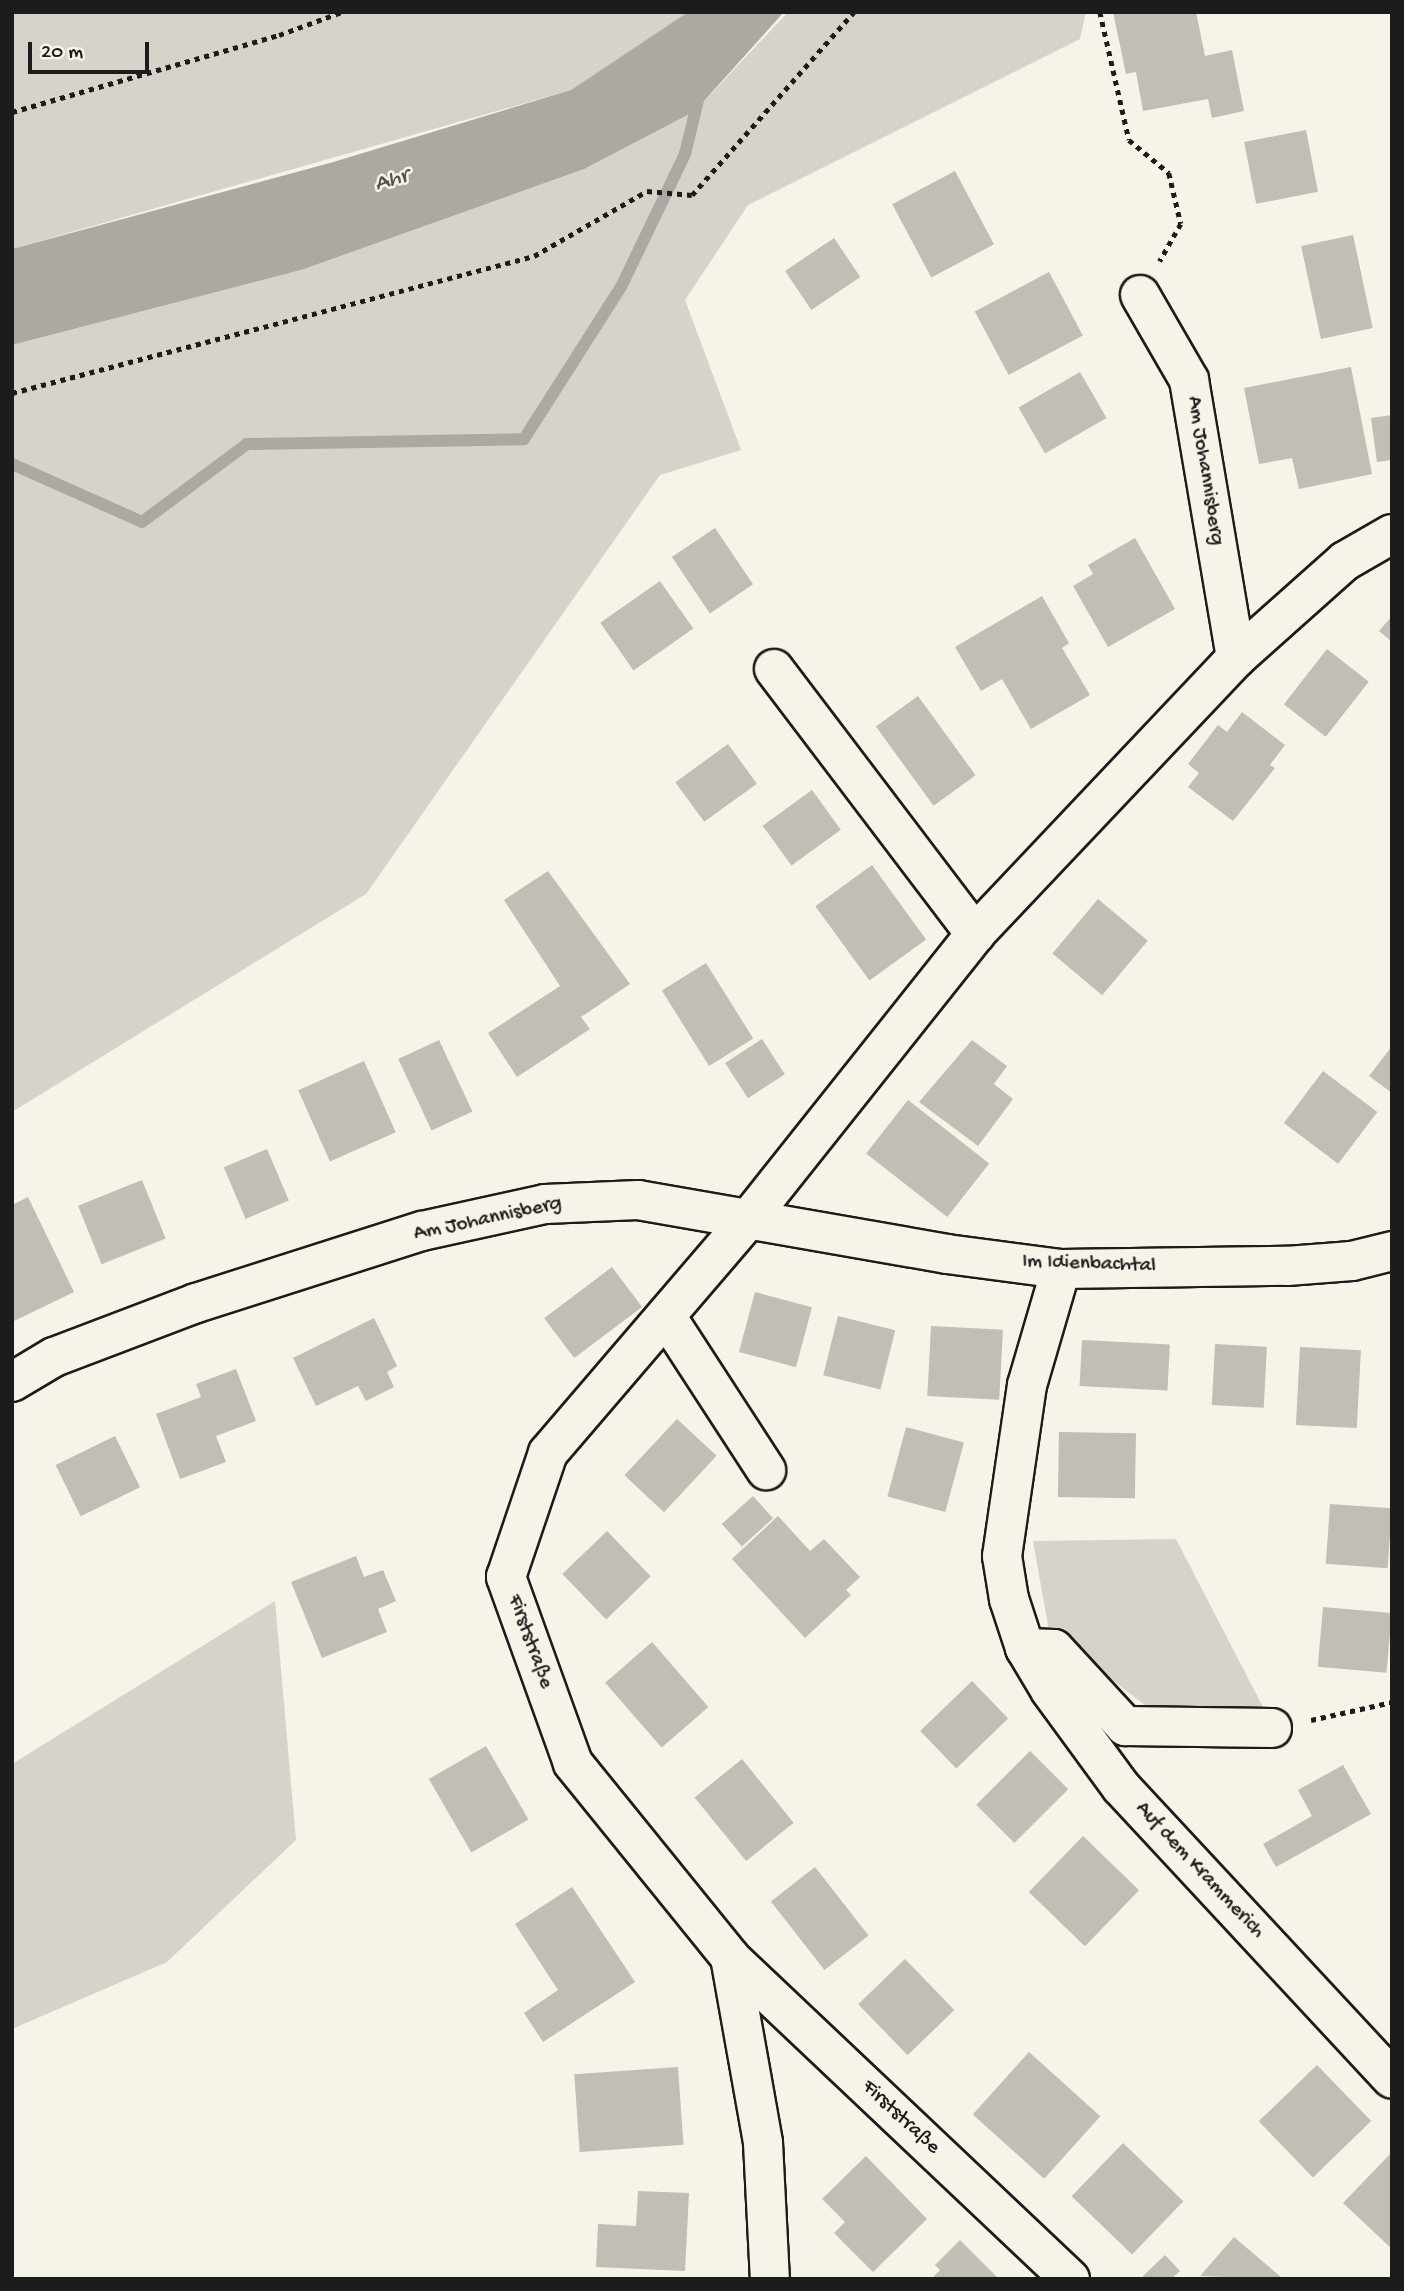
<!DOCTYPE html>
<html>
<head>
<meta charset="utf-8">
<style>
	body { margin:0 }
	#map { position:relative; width:1404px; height:2291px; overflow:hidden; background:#f7f3e8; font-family:"Gochi Hand",sans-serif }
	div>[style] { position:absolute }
	.green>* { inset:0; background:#d7d3cb }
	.water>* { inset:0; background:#aca9a2 }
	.stream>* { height:12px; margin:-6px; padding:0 6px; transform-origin:6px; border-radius:6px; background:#aca9a2 }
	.building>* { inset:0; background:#c0beb5; transform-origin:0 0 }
	.path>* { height:4.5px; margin-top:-2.25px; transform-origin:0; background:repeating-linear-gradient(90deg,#1c1c1c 0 5px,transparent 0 10px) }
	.roads { filter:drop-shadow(2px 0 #1c1c1c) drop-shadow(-2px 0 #1c1c1c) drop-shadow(0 2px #1c1c1c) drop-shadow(0 -2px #1c1c1c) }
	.minor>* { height:38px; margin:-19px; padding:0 19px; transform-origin:19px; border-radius:19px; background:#f7f3e8 }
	span { translate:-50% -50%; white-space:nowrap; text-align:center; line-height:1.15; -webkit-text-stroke:5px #f7f3e8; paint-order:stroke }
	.street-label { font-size:21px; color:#1c1c1c }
	.water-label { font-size:23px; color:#565452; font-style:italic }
	.frame { position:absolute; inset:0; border:14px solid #1c1c1c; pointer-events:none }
	.scale { position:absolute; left:28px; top:42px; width:121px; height:32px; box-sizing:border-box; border:4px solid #1c1c1c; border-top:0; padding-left:9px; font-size:21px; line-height:24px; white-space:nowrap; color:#1c1c1c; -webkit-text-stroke:5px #f7f3e8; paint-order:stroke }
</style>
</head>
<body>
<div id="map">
	<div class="green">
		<div style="clip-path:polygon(12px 12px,688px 12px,571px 90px,12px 249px)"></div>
		<div style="clip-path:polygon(788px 12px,1086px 12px,1080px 39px,748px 205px,685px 300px,741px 450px,660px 475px,366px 894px,12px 1112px,12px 345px,301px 270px,695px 111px)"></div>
		<div style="clip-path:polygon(1176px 1539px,1264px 1709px,1146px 1706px,1049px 1631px,1033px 1541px)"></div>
		<div style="clip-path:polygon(275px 1601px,296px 1840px,167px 1962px,12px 2029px,12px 1764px)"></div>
	</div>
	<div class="water">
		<div style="clip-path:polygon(688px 12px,784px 12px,695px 111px,584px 169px,301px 270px,12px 345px,12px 249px,330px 163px,571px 90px)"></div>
	</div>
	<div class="stream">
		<div style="left:12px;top:464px;width:142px;rotate:24deg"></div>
		<div style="left:142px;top:522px;width:131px;rotate:-36.6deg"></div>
		<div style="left:247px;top:444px;width:277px;rotate:-1deg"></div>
		<div style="left:524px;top:439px;width:180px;rotate:-57.5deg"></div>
		<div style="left:621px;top:287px;width:148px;rotate:-64.3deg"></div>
		<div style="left:685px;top:154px;width:60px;rotate:-76.4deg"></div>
	</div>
	<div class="building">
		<div style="clip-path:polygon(1113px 12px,1196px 12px,1205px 56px,1232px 50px,1244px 111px,1212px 118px,1208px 99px,1143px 111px,1136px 72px,1126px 74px)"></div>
		<div style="left:1306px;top:130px;width:63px;height:63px;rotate:79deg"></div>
		<div style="left:955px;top:171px;width:83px;height:71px;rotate:62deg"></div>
		<div style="left:1353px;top:235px;width:95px;height:53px;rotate:78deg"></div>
		<div style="left:834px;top:238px;width:47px;height:59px;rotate:56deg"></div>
		<div style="left:1049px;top:272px;width:72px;height:84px;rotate:62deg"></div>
		<div style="clip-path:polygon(1351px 367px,1372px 474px,1299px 489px,1292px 458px,1259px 464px,1244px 388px)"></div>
		<div style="left:1080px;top:372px;width:53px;height:71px;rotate:60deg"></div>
		<div style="clip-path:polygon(1392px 415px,1392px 460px,1377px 462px,1371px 418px)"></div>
		<div style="left:715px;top:528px;width:68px;height:52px;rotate:56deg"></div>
		<div style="clip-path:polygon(1135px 538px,1175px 609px,1108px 647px,1073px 586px,1093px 574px,1088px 565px)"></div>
		<div style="left:660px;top:581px;width:58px;height:73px;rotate:55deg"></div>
		<div style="clip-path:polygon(1042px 596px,1069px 643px,1062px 648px,1090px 695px,1031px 729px,1002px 679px,981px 691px,955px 647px)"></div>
		<div style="clip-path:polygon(1392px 616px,1392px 642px,1379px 631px)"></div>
		<div style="left:1327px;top:649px;width:53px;height:70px;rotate:38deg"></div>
		<div style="left:918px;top:696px;width:98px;height:52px;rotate:54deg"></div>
		<div style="clip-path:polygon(1242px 712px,1285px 745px,1270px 765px,1275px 768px,1233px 821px,1188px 787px,1199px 773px,1188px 764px,1218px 725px,1227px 732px)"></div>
		<div style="left:728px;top:744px;width:49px;height:65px;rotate:54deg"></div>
		<div style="left:812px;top:790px;width:49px;height:61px;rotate:54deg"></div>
		<div style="left:872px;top:865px;width:92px;height:70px;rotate:54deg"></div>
		<div style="clip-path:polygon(548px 871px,630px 984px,581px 1017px,590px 1029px,517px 1077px,488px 1033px,560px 986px,504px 900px)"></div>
		<div style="left:1098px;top:899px;width:65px;height:71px;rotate:40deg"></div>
		<div style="left:706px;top:963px;width:89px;height:52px;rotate:58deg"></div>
		<div style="left:762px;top:1039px;width:42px;height:44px;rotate:57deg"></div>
		<div style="left:439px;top:1040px;width:79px;height:45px;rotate:65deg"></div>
		<div style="clip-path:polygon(972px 1040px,1007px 1066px,994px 1084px,1013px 1099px,978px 1146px,919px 1102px)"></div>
		<div style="clip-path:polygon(1392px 1046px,1392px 1093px,1369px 1076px)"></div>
		<div style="left:364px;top:1061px;width:78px;height:72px;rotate:66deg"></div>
		<div style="left:1323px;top:1071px;width:68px;height:65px;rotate:37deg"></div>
		<div style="left:908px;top:1100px;width:103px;height:68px;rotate:38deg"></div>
		<div style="left:267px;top:1149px;width:56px;height:47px;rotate:67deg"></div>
		<div style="left:142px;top:1180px;width:63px;height:69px;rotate:68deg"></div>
		<div style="clip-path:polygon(28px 1197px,74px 1292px,12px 1322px,12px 1205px)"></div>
		<div style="left:612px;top:1267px;width:50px;height:85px;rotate:53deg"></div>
		<div style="left:755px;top:1292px;width:59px;height:62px;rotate:15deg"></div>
		<div style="left:838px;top:1316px;width:59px;height:61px;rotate:14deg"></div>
		<div style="clip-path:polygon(374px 1318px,397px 1366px,387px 1372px,394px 1387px,366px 1401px,358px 1386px,316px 1406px,293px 1358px)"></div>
		<div style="left:931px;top:1326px;width:72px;height:70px;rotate:3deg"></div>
		<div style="left:1082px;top:1340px;width:88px;height:46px;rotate:3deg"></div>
		<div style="left:1215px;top:1344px;width:52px;height:61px;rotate:3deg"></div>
		<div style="left:1300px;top:1347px;width:61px;height:78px;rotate:3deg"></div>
		<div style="clip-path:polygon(236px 1369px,256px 1421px,216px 1436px,226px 1462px,180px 1479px,156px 1414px,201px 1397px,196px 1384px)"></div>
		<div style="left:677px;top:1419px;width:54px;height:77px;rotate:43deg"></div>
		<div style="left:906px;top:1427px;width:60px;height:72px;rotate:15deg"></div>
		<div style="left:1059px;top:1432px;width:77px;height:65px;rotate:1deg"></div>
		<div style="left:115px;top:1436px;width:57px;height:66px;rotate:64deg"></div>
		<div style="left:753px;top:1496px;width:30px;height:42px;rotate:48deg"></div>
		<div style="left:1330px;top:1504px;width:62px;height:60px;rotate:4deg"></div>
		<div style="clip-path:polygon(778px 1516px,810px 1551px,824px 1539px,860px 1577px,846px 1590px,851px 1595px,805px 1638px,732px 1559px)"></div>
		<div style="left:607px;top:1531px;width:63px;height:62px;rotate:46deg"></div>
		<div style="clip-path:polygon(356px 1556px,364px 1577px,383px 1570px,396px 1601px,378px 1609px,387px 1632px,322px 1658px,291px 1582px)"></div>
		<div style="left:1323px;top:1607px;width:69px;height:60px;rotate:5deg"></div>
		<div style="left:652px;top:1642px;width:86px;height:62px;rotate:49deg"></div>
		<div style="left:972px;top:1681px;width:52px;height:72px;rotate:46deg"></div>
		<div style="left:486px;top:1746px;width:85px;height:66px;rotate:60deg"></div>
		<div style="left:1030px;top:1751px;width:54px;height:76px;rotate:45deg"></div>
		<div style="left:742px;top:1759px;width:82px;height:61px;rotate:51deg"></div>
		<div style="clip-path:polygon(1343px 1765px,1371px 1814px,1276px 1867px,1263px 1844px,1312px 1816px,1298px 1790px)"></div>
		<div style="left:1083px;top:1836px;width:78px;height:78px;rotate:44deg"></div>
		<div style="left:815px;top:1867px;width:87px;height:56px;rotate:52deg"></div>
		<div style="clip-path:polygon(572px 1887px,635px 1982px,543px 2042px,524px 2013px,558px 1990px,515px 1924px)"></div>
		<div style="left:905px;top:1959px;width:71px;height:65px;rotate:46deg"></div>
		<div style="left:1029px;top:2052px;width:96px;height:84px;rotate:42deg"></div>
		<div style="left:1317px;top:2065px;width:78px;height:81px;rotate:46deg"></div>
		<div style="left:678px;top:2067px;width:78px;height:104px;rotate:86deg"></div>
		<div style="left:1123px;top:2143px;width:84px;height:74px;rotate:44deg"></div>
		<div style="clip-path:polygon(1392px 2152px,1392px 2249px,1343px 2203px)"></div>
		<div style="clip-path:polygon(866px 2156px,927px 2219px,873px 2272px,834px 2233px,845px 2222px,822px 2199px)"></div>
		<div style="clip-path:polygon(638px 2191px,689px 2193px,685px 2271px,596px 2267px,598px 2224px,636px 2226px)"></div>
		<div style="clip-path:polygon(1234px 2237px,1281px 2277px,1280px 2279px,1200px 2276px)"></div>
		<div style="clip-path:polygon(960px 2240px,999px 2279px,931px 2279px,940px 2270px,935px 2265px)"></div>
		<div style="clip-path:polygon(1165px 2255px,1180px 2271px,1171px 2279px,1140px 2279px)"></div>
	</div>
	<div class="path">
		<div style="left:1100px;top:12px;width:131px;rotate:77.2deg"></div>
		<div style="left:1129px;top:140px;width:52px;rotate:39.5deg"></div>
		<div style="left:1169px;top:173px;width:52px;rotate:76.8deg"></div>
		<div style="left:1181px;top:224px;width:43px;rotate:119.6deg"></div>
		<div style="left:12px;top:112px;width:278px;rotate:-16.1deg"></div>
		<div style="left:279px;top:35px;width:67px;rotate:-20.1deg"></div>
		<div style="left:12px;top:393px;width:540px;rotate:-14.71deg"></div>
		<div style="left:534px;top:256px;width:130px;rotate:-29.9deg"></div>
		<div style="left:647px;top:191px;width:45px;rotate:5.1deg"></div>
		<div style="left:692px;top:195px;width:244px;rotate:-48.5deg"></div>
		<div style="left:1311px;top:1720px;width:83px;rotate:-12.5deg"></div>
	</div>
	<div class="roads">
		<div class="minor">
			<div style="left:1140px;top:295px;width:98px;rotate:60deg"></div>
			<div style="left:1189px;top:380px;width:282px;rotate:80.4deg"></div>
			<div style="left:774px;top:669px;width:333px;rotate:52.8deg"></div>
			<div style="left:1061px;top:1269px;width:121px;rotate:106.3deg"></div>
			<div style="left:1027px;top:1385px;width:173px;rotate:98.3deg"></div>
			<div style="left:1002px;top:1556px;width:44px;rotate:80.8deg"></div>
			<div style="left:1009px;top:1599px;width:52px;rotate:71.9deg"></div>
			<div style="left:1025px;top:1648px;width:29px;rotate:2deg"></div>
			<div style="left:1054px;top:1649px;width:105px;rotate:47.3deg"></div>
			<div style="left:1125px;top:1726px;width:147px;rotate:0.8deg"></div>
			<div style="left:666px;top:1316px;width:184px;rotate:57deg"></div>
			<div style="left:12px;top:1382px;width:49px;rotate:-30.8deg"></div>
			<div style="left:54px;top:1357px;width:152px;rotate:-20.8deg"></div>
			<div style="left:196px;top:1303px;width:237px;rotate:-17.7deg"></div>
			<div style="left:422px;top:1231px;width:126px;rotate:-12.4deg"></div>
			<div style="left:545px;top:1204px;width:93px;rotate:-2.5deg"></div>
			<div style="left:638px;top:1200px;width:314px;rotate:9.9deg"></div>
			<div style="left:947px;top:1254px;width:115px;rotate:7.5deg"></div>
			<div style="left:1061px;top:1269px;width:226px;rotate:-0.8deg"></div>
			<div style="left:1287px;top:1266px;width:65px;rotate:-4.4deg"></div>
			<div style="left:1352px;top:1261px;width:41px;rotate:-14deg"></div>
			<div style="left:1025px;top:1648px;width:49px;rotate:59.2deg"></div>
			<div style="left:1050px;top:1690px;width:120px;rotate:53.8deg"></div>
			<div style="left:1121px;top:1787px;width:398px;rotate:47.1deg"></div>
			<div style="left:730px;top:1957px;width:189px;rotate:79.9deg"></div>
			<div style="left:763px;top:2143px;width:136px;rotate:87.1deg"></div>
			<div style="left:1070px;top:2279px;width:468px;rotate:-136.6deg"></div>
			<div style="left:730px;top:1957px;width:250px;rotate:-129deg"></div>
			<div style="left:573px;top:1763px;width:198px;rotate:-109.8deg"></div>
			<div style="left:506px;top:1577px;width:131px;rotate:-71.3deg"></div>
			<div style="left:548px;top:1453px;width:306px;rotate:-49.4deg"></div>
			<div style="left:747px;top:1221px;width:367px;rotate:-51.5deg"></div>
			<div style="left:975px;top:934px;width:380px;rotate:-46.6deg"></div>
			<div style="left:1236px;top:658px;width:146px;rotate:-41.7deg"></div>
			<div style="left:1345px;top:561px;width:54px;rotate:-29.9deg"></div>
		</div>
	</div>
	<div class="street-label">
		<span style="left:1204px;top:471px;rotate:81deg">Am Johannisberg</span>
		<span style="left:488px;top:1220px;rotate:-12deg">Am Johannisberg</span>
		<span style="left:1089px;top:1265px;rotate:2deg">Im Idienbachtal</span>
		<span style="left:529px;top:1642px;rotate:70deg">Firststraße</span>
		<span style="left:1199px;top:1871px;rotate:47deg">Auf dem Krammerich</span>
		<span style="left:900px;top:2118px;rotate:43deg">Firststraße</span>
	</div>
	<div class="water-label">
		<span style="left:392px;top:181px;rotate:-17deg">Ahr</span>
	</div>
	<div class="frame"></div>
	<div class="scale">20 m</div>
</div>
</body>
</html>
